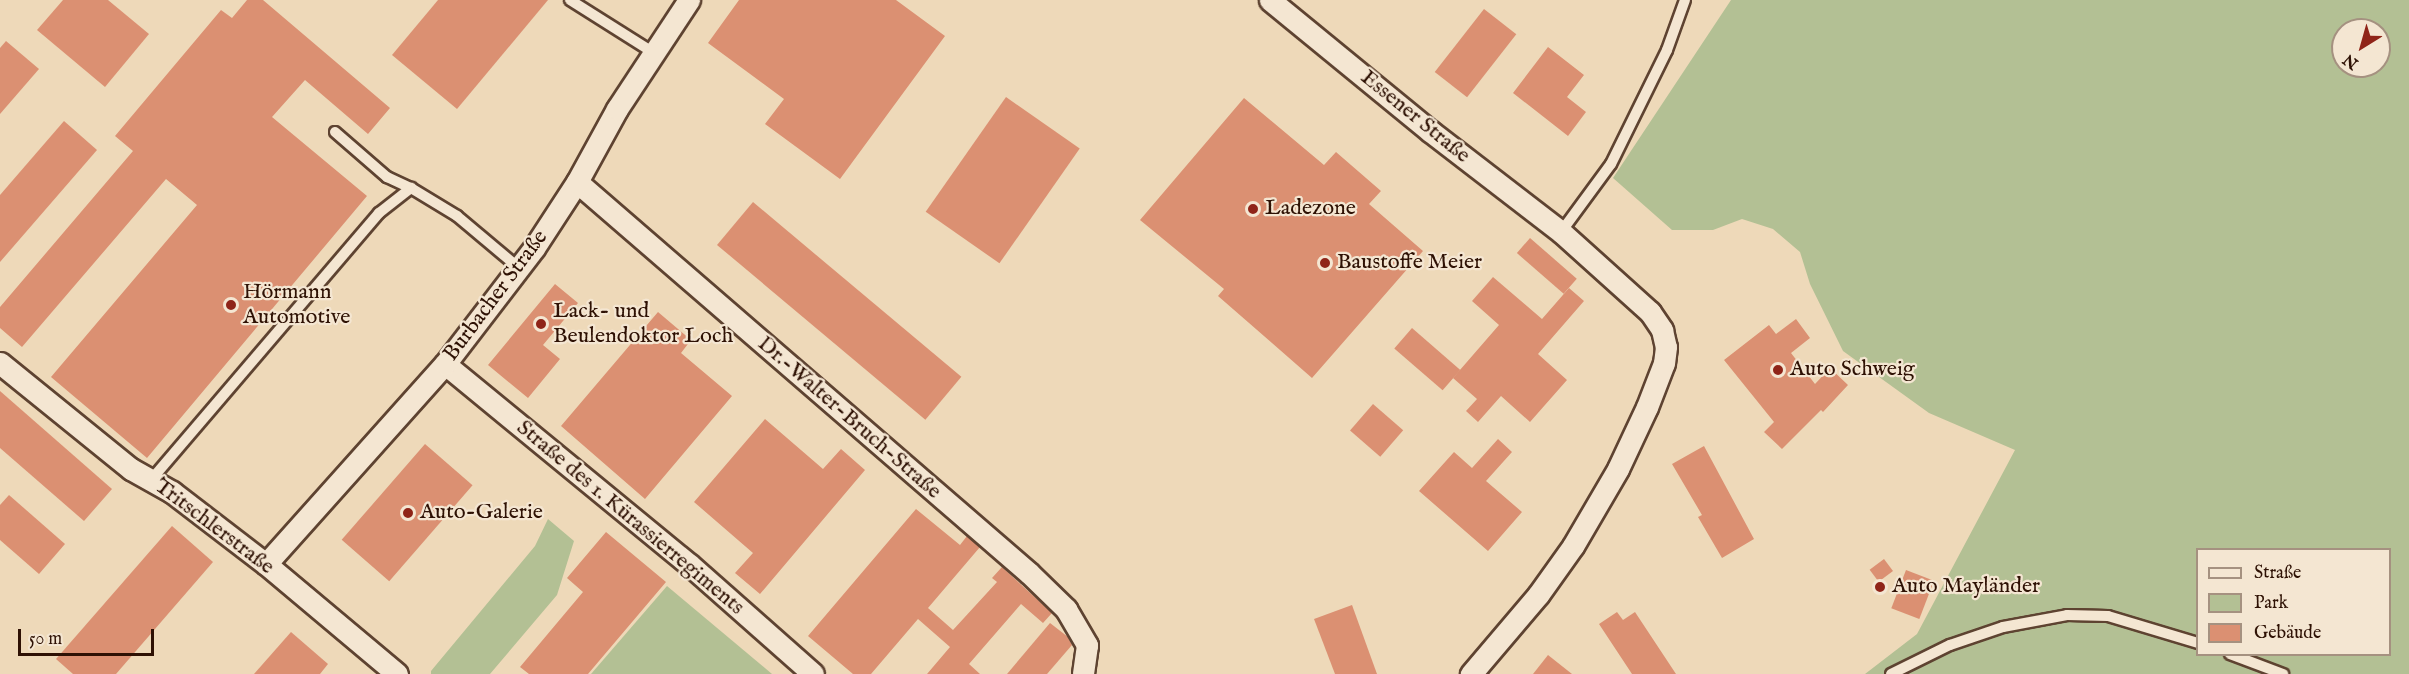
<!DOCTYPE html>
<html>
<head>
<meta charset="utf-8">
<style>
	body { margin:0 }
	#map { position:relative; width:2409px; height:674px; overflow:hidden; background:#eed9b9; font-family:"IM FELL English",serif }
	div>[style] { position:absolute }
	.green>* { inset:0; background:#b3c094 }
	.building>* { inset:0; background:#db9072; transform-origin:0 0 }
	.roads { filter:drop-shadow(2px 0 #5e4331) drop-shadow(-2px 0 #5e4331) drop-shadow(0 2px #5e4331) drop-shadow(0 -2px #5e4331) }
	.service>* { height:10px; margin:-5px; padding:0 5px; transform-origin:5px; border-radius:5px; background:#f4e6d2 }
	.minor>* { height:21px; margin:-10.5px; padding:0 10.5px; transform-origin:10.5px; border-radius:10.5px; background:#f4e6d2 }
	.dots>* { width:16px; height:16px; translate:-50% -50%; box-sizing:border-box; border:3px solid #f4e6d2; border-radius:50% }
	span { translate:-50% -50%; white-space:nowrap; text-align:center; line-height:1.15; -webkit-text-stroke:4.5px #f4e6d2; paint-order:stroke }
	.street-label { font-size:22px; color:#2e1104 }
	.poi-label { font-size:22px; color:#2e1104 }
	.left { translate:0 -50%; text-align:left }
	.legend { position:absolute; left:2196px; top:548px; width:195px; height:108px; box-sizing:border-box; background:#f4e6d2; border:2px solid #a59180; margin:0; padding:8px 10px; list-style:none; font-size:18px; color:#2e1104 }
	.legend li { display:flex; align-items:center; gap:12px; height:30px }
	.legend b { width:30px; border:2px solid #a59180 }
	.north { position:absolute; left:2331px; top:18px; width:60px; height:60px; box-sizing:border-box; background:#f4e6d2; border:2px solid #a59180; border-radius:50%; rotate:217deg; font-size:16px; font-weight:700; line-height:24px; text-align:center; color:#2e1104 }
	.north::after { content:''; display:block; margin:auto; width:21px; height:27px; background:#8f2418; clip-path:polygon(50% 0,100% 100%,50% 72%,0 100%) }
	.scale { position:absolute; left:18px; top:629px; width:136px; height:27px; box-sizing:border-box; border:3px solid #2e1104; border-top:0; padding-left:8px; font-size:18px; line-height:21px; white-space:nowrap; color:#2e1104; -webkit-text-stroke:4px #f4e6d2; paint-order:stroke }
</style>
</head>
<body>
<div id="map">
	<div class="green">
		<div style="clip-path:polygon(evenodd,1731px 0,2409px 0,2409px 674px,1865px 674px,1917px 634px,2015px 450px,1929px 413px,1843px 351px,1810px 284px,1800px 252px,1773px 229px,1742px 219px,1713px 230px,1672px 230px,1613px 178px,1731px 0,2343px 30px,2379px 30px,2379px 66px,2343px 66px,2343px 30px,1731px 0,2198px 550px,2390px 550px,2390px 654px,2198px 654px,2198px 550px)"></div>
		<div style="clip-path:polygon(548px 519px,574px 541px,557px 595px,490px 674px,431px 674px,431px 671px,535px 546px)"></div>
		<div style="clip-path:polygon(667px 586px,772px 674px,591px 674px)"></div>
	</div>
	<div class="building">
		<div style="clip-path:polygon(63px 0,108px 0,149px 34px,105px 87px,37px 30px)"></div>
		<div style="clip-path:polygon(247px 0,263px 0,390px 108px,368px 134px,305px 80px,272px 117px,367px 196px,147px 458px,51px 377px,197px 205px,166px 179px,22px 347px,0 328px,0 307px,133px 151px,115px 136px,221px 10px,232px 18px)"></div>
		<div style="clip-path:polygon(438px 0,548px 0,457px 109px,392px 55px)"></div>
		<div style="clip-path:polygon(739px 0,896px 0,945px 36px,840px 179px,765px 124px,784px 99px,708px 43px)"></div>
		<div style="left:1484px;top:9px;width:41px;height:80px;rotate:38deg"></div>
		<div style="clip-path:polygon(6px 41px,39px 69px,0 114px,0 48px)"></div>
		<div style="clip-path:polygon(1548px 47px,1584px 75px,1567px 97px,1586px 112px,1568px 136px,1513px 93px)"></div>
		<div style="left:1006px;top:97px;width:90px;height:140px;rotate:35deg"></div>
		<div style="clip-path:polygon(1244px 98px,1324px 165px,1336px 152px,1381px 191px,1369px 204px,1423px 251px,1312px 378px,1218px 296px,1224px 289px,1140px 220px)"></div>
		<div style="clip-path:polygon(64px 121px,97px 150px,0 262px,0 195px)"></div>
		<div style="left:753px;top:202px;width:272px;height:56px;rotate:40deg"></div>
		<div style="left:1530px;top:238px;width:62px;height:20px;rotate:41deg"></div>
		<div style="clip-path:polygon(1493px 277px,1542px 319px,1569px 288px,1584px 301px,1538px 354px,1567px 380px,1530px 422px,1501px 396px,1478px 422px,1466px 411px,1477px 399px,1453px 378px,1499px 325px,1472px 301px)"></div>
		<div style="clip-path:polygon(555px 284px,578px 303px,543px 345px,560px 359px,528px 398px,488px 365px)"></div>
		<div style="clip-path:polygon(658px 312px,691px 340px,681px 353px,732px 396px,645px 499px,561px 426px)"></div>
		<div style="clip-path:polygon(1796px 319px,1810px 338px,1791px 353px,1815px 384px,1830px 368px,1848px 385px,1823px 412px,1821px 410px,1782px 449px,1764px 432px,1774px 422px,1724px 360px,1769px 325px,1776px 334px)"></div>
		<div style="left:1412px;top:328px;width:64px;height:27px;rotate:41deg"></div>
		<div style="clip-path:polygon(0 391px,112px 489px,84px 521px,0 448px)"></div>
		<div style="left:1373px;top:404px;width:40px;height:35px;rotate:41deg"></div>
		<div style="clip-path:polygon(765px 419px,823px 469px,841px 449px,865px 470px,760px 594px,735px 573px,753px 553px,694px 502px)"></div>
		<div style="clip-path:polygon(1498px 439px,1512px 452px,1486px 481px,1522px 512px,1488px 551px,1419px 491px,1454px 452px,1472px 468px)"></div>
		<div style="left:425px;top:444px;width:63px;height:127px;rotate:41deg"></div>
		<div style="clip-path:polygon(1704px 446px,1754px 539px,1722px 558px,1698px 517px,1702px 515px,1672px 464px)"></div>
		<div style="clip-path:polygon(9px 495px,65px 544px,39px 574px,0 540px,0 505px)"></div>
		<div style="clip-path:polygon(916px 509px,960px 545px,967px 536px,980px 547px,928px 608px,953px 630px,997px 582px,992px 578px,1002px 567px,1052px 613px,1043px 623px,1021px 604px,969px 664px,980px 674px,927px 674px,950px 647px,918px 619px,871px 674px,853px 674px,808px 636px)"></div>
		<div style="clip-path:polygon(172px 526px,213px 562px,116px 674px,73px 674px,56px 659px)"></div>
		<div style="clip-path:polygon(606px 532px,666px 582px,588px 674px,529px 674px,520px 667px,583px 592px,567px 578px)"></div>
		<div style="left:1884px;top:559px;width:15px;height:18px;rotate:53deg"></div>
		<div style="left:1906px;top:570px;width:30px;height:41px;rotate:21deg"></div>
		<div style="clip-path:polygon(1352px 605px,1377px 674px,1335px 674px,1314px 619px)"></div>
		<div style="clip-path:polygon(1617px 612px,1623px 620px,1635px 612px,1676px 674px,1632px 674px,1599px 624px)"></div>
		<div style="clip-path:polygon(1050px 623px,1068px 637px,1072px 645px,1047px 674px,1007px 674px)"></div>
		<div style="clip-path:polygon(291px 632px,328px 664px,320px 674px,254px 674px)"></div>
		<div style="clip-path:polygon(1548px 655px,1572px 674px,1533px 674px)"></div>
	</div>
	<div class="roads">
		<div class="service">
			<div style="left:570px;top:0;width:99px;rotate:32.2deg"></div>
			<div style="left:335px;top:132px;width:69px;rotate:40.9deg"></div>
			<div style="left:387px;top:177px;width:26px;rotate:25deg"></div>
			<div style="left:411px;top:188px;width:54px;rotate:31.3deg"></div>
			<div style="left:457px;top:216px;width:81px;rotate:40deg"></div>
			<div style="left:1561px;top:232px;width:84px;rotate:-53.7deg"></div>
			<div style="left:1611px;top:164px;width:127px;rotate:-63.8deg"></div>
			<div style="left:1667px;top:50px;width:53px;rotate:-70.2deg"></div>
			<div style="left:151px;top:480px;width:351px;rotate:-49.5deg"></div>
			<div style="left:379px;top:213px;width:41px;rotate:-38deg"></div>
			<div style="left:2230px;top:654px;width:57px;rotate:20.7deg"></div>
			<div style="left:1891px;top:674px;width:66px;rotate:-26.2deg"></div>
			<div style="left:1950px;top:645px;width:56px;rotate:-18.8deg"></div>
			<div style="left:2003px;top:627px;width:65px;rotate:-10.6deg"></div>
			<div style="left:2067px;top:615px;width:41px;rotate:1.4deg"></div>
			<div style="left:2108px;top:616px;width:94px;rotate:16.7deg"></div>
		</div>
		<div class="minor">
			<div style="left:1270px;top:0;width:207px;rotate:39.3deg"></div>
			<div style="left:1430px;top:131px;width:165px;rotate:37.6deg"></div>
			<div style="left:1561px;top:232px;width:120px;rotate:42deg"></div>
			<div style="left:1650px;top:312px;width:22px;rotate:56deg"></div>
			<div style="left:1662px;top:330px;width:17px;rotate:77deg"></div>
			<div style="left:1666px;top:347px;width:16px;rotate:97deg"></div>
			<div style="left:1664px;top:363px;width:47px;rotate:111.1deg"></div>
			<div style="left:1647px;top:407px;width:68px;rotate:115.1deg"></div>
			<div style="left:1618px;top:469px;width:89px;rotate:120.3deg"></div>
			<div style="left:1573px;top:546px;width:60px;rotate:125.5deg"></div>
			<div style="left:1538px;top:595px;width:104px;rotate:130.3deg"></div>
			<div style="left:577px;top:182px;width:598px;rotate:40.86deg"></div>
			<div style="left:1029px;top:573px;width:52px;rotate:44.2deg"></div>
			<div style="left:1066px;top:609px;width:42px;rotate:59.7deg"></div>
			<div style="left:1087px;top:645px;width:29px;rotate:98deg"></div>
			<div style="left:0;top:363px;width:169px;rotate:39deg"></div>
			<div style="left:131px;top:469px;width:47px;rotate:29.3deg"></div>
			<div style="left:172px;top:492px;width:118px;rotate:37.5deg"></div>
			<div style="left:266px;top:564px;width:171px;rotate:40deg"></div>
			<div style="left:445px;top:364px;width:317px;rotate:39.4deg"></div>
			<div style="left:690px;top:565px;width:164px;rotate:41.5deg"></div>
			<div style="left:266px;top:564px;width:268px;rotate:-48.2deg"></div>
			<div style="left:445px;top:364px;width:146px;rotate:-52.5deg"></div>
			<div style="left:534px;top:248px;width:79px;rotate:-56.9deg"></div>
			<div style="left:577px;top:182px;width:83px;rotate:-61.3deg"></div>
			<div style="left:617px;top:109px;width:131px;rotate:-56.6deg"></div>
		</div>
	</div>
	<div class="dots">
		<div style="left:1253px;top:209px;background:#8f2418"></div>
		<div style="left:1325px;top:263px;background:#8f2418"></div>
		<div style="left:231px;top:305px;background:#8f2418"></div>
		<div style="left:541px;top:324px;background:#8f2418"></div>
		<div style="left:1778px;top:370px;background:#8f2418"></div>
		<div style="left:408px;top:513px;background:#8f2418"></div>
		<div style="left:1880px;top:587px;background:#8f2418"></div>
	</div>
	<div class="street-label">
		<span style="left:1415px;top:117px;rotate:39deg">Essener Straße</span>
		<span style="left:496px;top:296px;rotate:-53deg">Burbacher Straße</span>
		<span style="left:849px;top:418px;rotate:41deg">Dr.-Walter-Bruch-Straße</span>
		<span style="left:630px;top:518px;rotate:40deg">Straße des 1. Kürassierregiments</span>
		<span style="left:214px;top:527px;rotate:37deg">Tritschlerstraße</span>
	</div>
	<div class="poi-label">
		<span class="left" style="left:1265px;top:209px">Ladezone</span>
		<span class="left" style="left:1337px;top:263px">Baustoffe Meier</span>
		<span class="left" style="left:243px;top:305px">Hörmann<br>Automotive</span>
		<span class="left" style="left:553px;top:324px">Lack- und<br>Beulendoktor Loch</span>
		<span class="left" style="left:1790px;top:370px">Auto Schweig</span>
		<span class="left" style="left:420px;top:513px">Auto-Galerie</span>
		<span class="left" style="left:1892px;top:587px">Auto Mayländer</span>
	</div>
	<ul class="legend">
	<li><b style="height:8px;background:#f4e6d2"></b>Straße</li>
	<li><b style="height:16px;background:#b3c094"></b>Park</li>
	<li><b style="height:16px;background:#db9072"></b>Gebäude</li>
	</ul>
	<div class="north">N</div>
	<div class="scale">50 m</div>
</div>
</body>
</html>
